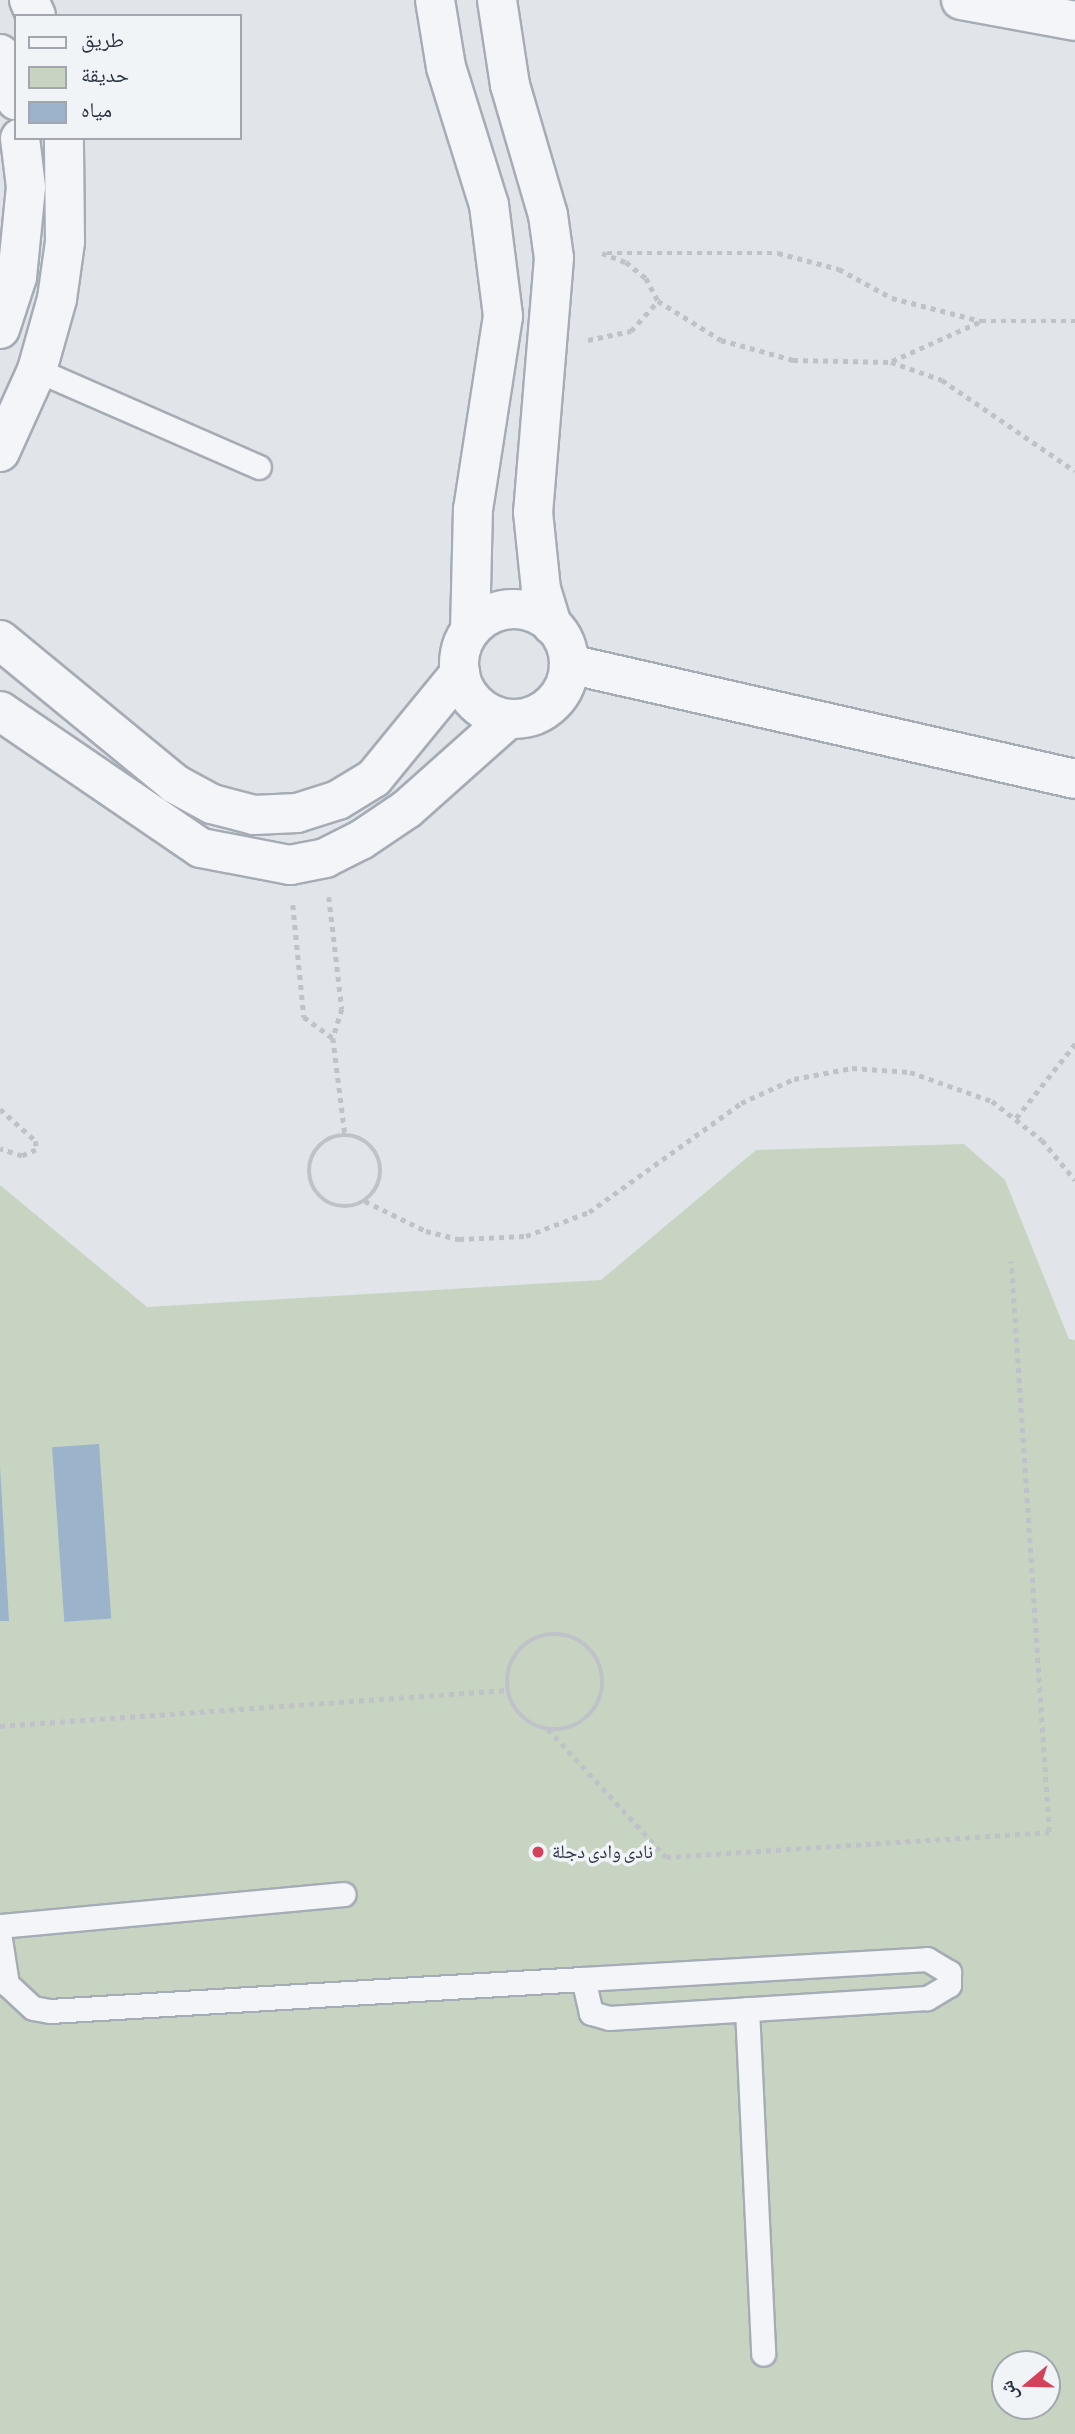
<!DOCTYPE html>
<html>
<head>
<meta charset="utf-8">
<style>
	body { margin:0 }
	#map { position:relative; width:1075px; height:2434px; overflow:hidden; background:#e1e5ea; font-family:"Asap Condensed","Noto Naskh Arabic",sans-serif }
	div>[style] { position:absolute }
	.green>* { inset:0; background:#c7d4c2 }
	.water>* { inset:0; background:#9bb3cb; transform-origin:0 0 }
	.path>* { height:4.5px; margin-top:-2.25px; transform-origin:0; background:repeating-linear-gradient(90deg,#bfc2c9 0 5px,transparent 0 10px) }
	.path>.ring { margin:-2.25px; padding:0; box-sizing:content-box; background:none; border:4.5px solid #bfc2c9; border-radius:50% }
	.roads { filter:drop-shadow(2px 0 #a6acb5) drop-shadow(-2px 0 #a6acb5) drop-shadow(0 2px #a6acb5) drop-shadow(0 -2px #a6acb5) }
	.service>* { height:23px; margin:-11.5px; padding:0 11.5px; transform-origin:11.5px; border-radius:11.5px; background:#f4f5f8 }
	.minor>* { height:38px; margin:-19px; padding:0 19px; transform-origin:19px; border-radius:19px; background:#f4f5f8 }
	.minor>.ring { margin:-19px; padding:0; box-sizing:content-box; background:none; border:38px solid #f4f5f8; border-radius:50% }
	.dots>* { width:19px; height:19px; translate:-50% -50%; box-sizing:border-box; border:4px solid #f1f4f7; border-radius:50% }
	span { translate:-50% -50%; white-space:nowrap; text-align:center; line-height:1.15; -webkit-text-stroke:7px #f1f4f7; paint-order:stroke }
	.poi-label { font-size:19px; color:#293243 }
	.left { translate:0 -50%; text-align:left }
	.legend { position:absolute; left:14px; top:14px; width:228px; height:126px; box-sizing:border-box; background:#f1f4f7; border:2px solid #a1a6af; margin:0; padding:9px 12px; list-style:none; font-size:21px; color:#293243 }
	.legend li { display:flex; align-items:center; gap:14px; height:35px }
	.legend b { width:35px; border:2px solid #a1a6af }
	.north { position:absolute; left:991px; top:2350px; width:70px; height:70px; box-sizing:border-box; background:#f1f4f7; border:2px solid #a1a6af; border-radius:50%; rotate:251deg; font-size:19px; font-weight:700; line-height:28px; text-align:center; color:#293243 }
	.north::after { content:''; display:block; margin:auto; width:24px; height:32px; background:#d34259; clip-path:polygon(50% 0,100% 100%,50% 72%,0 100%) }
</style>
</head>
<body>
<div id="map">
	<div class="green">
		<div style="clip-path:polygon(evenodd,964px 1144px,1005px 1180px,1069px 1339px,1075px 1340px,1075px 2434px,0 2434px,0 1185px,147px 1307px,601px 1280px,756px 1150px,964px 1144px,1005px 2364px,1047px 2364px,1047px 2406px,1005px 2406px,1005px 2364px)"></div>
	</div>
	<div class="water">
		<div style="left:99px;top:1444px;width:175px;height:47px;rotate:86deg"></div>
		<div style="clip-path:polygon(0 1467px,9px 1621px,0 1621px)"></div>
	</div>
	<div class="path">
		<div style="left:602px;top:253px;width:26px;rotate:21deg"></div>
		<div style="left:626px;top:262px;width:26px;rotate:39deg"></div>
		<div style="left:646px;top:278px;width:26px;rotate:62deg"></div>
		<div style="left:658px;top:301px;width:74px;rotate:31.8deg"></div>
		<div style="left:721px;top:340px;width:75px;rotate:15.5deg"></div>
		<div style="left:793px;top:360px;width:98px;rotate:1.2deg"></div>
		<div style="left:891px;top:362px;width:54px;rotate:19.4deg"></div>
		<div style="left:942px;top:380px;width:161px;rotate:34.4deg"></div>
		<div style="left:607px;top:253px;width:171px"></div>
		<div style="left:778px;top:253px;width:63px;rotate:14.7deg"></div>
		<div style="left:839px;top:269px;width:60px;rotate:28.7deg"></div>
		<div style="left:892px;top:298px;width:92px;rotate:14.5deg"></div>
		<div style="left:981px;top:321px;width:94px"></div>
		<div style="left:588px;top:340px;width:44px;rotate:-11.8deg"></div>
		<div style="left:631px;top:331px;width:40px;rotate:-48deg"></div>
		<div style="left:892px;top:361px;width:95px;rotate:-24.1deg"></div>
		<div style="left:329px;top:897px;width:113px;rotate:83.4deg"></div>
		<div style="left:342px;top:1009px;width:30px;rotate:107deg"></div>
		<div style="left:333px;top:1038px;width:97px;rotate:82.9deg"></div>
		<div style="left:293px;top:905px;width:113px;rotate:84.4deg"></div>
		<div style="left:304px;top:1017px;width:36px;rotate:36deg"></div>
		<div style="left:0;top:1109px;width:48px;rotate:41.6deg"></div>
		<div style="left:36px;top:1141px;width:9px;rotate:90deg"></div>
		<div style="left:36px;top:1150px;width:15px;rotate:157deg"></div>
		<div style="left:22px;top:1156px;width:23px;rotate:-162deg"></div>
		<div style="left:1016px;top:1118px;width:95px;rotate:-51.4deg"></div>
		<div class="ring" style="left:309px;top:1135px;width:67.5px;height:67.5px"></div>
		<div style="left:365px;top:1201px;width:68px;rotate:26.2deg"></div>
		<div style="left:426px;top:1231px;width:34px;rotate:14deg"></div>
		<div style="left:459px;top:1239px;width:67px;rotate:-2.6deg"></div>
		<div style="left:526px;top:1236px;width:67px;rotate:-20.9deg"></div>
		<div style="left:589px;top:1212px;width:187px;rotate:-35.6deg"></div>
		<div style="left:741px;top:1103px;width:58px;rotate:-24.4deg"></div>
		<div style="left:794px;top:1079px;width:59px;rotate:-10.7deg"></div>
		<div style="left:852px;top:1068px;width:58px;rotate:3.9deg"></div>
		<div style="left:910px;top:1072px;width:87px;rotate:19.5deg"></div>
		<div style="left:992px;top:1101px;width:63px;rotate:38deg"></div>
		<div style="left:1042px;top:1140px;width:52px;rotate:50.5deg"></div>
		<div class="ring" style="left:507px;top:1634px;width:91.5px;height:91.5px"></div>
		<div style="left:0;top:1726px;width:509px;rotate:-4.05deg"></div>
		<div style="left:548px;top:1729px;width:174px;rotate:47.3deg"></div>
		<div style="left:666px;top:1857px;width:384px;rotate:-3.7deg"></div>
		<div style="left:1049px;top:1832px;width:572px;rotate:-93.81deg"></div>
	</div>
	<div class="roads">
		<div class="service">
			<div style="left:37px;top:370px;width:242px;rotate:23.6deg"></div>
			<div style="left:0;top:1926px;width:345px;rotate:-5.3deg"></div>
			<div style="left:0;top:1939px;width:46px;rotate:81.2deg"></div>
			<div style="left:7px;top:1984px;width:35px;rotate:43deg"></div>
			<div style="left:33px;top:2008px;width:17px;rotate:10deg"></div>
			<div style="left:50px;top:2011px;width:534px;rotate:-3.44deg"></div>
			<div style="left:583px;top:1979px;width:345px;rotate:-3.3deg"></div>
			<div style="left:927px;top:1959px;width:26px;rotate:31deg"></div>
			<div style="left:949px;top:1972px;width:13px;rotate:90deg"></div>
			<div style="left:949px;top:1985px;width:26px;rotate:149deg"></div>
			<div style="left:927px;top:1998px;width:319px;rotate:176.4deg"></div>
			<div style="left:609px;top:2018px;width:19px;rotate:-164deg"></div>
			<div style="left:591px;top:2013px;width:35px;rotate:-103deg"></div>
			<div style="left:747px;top:2009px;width:345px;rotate:87.3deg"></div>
		</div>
		<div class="minor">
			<div style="left:29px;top:0;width:17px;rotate:66deg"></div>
			<div style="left:435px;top:0;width:68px;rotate:80.7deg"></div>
			<div style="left:446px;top:67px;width:145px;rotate:72.7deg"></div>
			<div style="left:489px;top:205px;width:112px;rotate:82.8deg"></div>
			<div style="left:503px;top:316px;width:195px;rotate:98.8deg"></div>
			<div style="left:473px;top:509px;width:121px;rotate:91.4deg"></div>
			<div style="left:497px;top:0;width:86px;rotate:81.3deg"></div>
			<div style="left:510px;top:85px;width:135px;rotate:73.7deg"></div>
			<div style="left:548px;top:215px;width:43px;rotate:82.1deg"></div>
			<div style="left:554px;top:258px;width:255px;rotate:94.7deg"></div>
			<div style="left:533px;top:512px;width:77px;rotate:84.1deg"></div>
			<div style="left:541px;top:589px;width:38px;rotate:73deg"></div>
			<div style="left:961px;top:0;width:116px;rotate:10.4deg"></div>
			<div style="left:0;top:54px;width:49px;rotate:70.8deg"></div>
			<div style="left:0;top:329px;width:55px;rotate:-71.9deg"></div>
			<div style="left:17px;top:277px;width:90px;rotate:-84.3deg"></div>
			<div style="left:26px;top:187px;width:49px;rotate:-97deg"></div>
			<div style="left:0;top:452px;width:90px;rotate:-65.7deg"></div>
			<div style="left:37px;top:370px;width:74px;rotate:-74.3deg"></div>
			<div style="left:57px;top:299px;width:58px;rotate:-82deg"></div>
			<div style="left:65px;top:242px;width:104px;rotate:-90.6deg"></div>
			<div class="ring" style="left:459px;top:609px;width:72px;height:72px"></div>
			<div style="left:0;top:640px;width:227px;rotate:39.4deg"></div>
			<div style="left:175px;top:784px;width:42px;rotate:28.4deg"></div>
			<div style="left:212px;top:804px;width:43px;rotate:14.7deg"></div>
			<div style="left:254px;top:815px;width:43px;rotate:-2.7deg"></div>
			<div style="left:297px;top:813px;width:43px;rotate:-17.6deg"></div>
			<div style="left:338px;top:800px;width:42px;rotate:-31.4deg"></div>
			<div style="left:374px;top:778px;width:136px;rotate:-50.7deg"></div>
			<div style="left:569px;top:664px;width:519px;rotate:12.8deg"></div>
			<div style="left:0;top:711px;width:243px;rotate:34.3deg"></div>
			<div style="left:201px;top:848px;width:91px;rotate:10.8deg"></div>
			<div style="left:290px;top:865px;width:36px;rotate:-11deg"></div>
			<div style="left:325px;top:858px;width:40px;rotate:-26.6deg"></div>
			<div style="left:361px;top:840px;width:55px;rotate:-34deg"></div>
			<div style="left:407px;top:809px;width:135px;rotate:-41.7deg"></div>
		</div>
	</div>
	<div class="dots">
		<div style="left:538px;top:1852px;background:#d34259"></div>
	</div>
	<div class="poi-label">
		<span class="left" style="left:552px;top:1852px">نادى وادى دجلة</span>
	</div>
	<ul class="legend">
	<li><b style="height:9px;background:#f4f5f8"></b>طريق</li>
	<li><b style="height:19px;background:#c7d4c2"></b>حديقة</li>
	<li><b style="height:19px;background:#9bb3cb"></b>مياه</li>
	</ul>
	<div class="north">ش</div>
</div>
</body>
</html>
